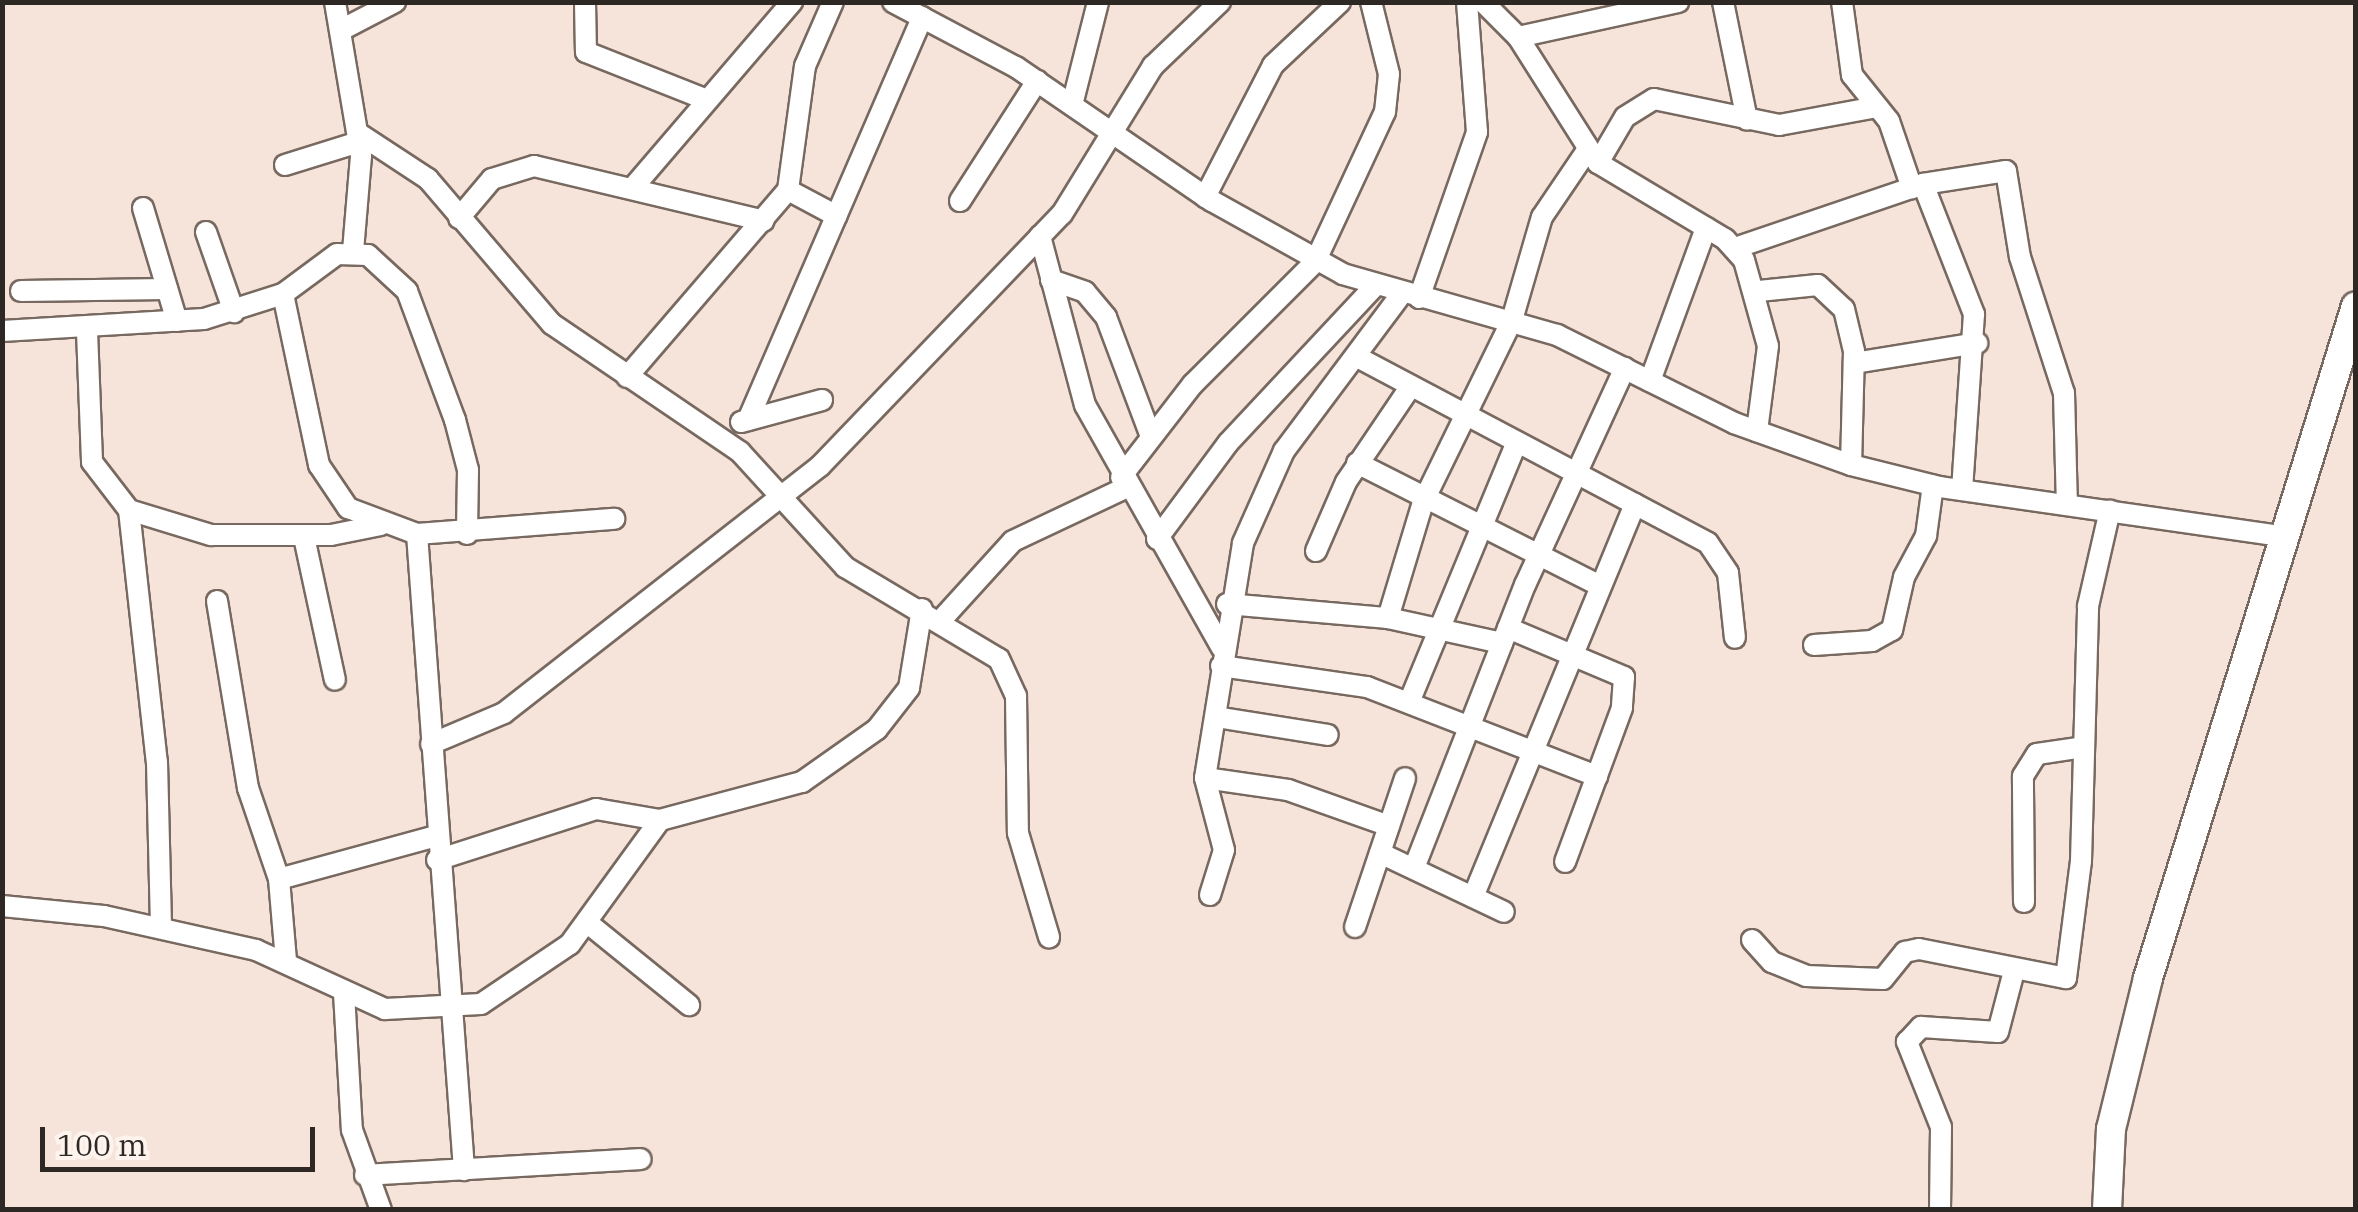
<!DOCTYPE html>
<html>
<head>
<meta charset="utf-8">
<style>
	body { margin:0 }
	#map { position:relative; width:2358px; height:1212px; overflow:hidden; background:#f6e4da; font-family:"IBM Plex Serif",serif }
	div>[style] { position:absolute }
	.roads { filter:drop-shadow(2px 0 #786960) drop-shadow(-2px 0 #786960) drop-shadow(0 2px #786960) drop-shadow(0 -2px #786960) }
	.street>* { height:20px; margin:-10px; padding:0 10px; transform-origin:10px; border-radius:10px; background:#fff }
	.secondary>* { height:28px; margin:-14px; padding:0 14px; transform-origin:14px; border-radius:14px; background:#fff }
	span { translate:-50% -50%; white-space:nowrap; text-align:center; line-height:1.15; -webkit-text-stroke:10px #fef3ed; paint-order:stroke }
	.frame { position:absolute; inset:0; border:5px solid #2e2824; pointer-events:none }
	.scale { position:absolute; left:40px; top:1127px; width:275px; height:45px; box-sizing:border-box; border:5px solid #2e2824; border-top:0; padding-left:12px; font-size:30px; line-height:35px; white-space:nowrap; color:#2e2824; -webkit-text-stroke:8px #fef3ed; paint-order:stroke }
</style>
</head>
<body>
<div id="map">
	<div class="roads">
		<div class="street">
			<div style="left:335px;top:2px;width:156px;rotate:80.4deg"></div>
			<div style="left:361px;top:156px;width:95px;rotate:94.8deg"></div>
			<div style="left:585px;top:2px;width:50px;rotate:88.9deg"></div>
			<div style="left:586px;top:52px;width:125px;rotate:21.6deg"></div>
			<div style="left:893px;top:2px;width:139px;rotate:27.9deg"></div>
			<div style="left:1016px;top:67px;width:237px;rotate:34.4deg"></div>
			<div style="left:1212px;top:201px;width:150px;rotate:29.1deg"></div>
			<div style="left:1343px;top:274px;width:223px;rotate:15.9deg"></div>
			<div style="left:1557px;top:335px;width:198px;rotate:26.4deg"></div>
			<div style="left:1734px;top:423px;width:124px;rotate:19.7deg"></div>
			<div style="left:1851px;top:465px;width:92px;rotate:13.9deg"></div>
			<div style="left:1940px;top:487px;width:349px;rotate:8.2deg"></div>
			<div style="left:1483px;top:2px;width:49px;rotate:45deg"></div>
			<div style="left:1518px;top:37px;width:149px;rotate:57.6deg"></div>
			<div style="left:1598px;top:163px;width:148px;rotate:30.9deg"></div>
			<div style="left:1725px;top:239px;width:28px;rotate:48deg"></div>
			<div style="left:1744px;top:260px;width:89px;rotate:74.4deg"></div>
			<div style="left:1768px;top:346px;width:86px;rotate:97.4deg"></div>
			<div style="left:1723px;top:2px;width:120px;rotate:78.5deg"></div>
			<div style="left:1842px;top:2px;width:74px;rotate:82.2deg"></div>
			<div style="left:1852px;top:75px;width:59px;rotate:51.2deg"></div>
			<div style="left:1889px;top:121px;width:71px;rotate:71.1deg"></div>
			<div style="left:341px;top:30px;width:61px;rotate:-27.4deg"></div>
			<div style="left:1518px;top:37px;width:164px;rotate:-12.3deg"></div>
			<div style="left:1072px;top:105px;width:106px;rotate:-75.8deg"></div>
			<div style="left:358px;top:133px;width:84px;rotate:33.3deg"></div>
			<div style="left:428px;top:179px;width:191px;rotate:49.5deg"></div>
			<div style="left:552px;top:324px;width:227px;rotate:34.2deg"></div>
			<div style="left:740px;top:452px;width:156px;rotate:47.6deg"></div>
			<div style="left:845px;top:567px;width:179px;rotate:30.9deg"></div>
			<div style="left:999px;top:659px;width:41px;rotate:65.3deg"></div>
			<div style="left:1016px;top:696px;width:137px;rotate:89.2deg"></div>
			<div style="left:1018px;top:833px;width:109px;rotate:73.4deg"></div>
			<div style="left:1598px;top:163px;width:53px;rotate:-59.6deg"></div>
			<div style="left:1625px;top:117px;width:34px;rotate:-32deg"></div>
			<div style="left:1654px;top:99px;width:128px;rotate:11.7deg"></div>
			<div style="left:1779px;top:125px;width:100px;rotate:-10.4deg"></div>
			<div style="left:285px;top:165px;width:77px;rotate:-17.3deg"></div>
			<div style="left:636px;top:184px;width:240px;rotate:-49.4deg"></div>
			<div style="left:1923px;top:184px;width:140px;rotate:68.6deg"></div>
			<div style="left:1974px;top:314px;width:176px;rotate:93.9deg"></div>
			<div style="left:788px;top:190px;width:55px;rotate:28deg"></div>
			<div style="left:1205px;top:197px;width:148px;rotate:-62.7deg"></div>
			<div style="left:1273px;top:65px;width:92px;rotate:-43.2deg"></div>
			<div style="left:960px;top:201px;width:143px;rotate:-57.3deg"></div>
			<div style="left:143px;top:208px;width:118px;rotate:73.3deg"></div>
			<div style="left:459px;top:218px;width:51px;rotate:-49.8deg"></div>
			<div style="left:492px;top:179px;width:44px;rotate:-17.2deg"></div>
			<div style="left:534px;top:166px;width:236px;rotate:13.4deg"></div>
			<div style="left:206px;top:232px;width:85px;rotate:70.7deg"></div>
			<div style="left:1040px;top:236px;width:175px;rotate:75.1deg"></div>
			<div style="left:1085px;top:405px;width:279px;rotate:60.6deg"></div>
			<div style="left:1735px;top:248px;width:199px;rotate:-18.8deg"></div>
			<div style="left:1923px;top:184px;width:84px;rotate:-8.9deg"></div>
			<div style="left:2006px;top:171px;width:87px;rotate:80.8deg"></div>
			<div style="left:2020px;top:257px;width:143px;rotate:72.1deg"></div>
			<div style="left:2064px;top:393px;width:111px;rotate:88.5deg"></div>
			<div style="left:1051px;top:280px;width:36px;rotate:19deg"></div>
			<div style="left:1085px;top:292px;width:33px;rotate:50deg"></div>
			<div style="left:1106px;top:317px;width:128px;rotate:69.4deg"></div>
			<div style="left:21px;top:291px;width:146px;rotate:-0.8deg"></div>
			<div style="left:1759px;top:291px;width:59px;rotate:-5.8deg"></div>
			<div style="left:1818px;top:285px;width:35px;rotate:43deg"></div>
			<div style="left:1844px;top:309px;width:43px;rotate:76.6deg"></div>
			<div style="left:1854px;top:351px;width:114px;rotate:91.5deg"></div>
			<div style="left:283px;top:294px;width:175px;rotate:78.1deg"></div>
			<div style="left:319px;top:465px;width:52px;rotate:56deg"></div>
			<div style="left:348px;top:508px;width:74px;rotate:20.6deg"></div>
			<div style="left:417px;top:534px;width:198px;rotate:-4.4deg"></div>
			<div style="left:1419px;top:298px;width:176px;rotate:-70.7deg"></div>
			<div style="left:1477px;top:132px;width:130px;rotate:-94.4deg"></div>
			<div style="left:2px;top:331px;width:202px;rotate:-3.4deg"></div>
			<div style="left:204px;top:319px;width:83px;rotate:-17.6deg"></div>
			<div style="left:283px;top:294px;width:67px;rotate:-36.5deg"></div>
			<div style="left:337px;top:254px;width:31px;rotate:2deg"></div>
			<div style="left:368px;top:255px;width:53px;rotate:42.7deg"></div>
			<div style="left:407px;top:291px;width:138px;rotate:69.6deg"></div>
			<div style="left:455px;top:420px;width:52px;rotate:75.4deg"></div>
			<div style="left:468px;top:470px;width:64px;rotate:90.9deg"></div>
			<div style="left:87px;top:331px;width:131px;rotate:87.8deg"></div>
			<div style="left:92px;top:462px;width:61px;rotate:52.4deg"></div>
			<div style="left:129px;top:510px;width:86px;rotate:17deg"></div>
			<div style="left:211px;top:535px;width:120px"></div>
			<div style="left:331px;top:535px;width:51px;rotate:-11.3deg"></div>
			<div style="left:1359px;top:358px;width:395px;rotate:27.9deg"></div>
			<div style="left:1708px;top:543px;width:36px;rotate:56deg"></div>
			<div style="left:1728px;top:573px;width:65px;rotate:83.9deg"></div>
			<div style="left:1854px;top:363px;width:125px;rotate:-9.2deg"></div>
			<div style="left:627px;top:377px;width:247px;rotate:-49.3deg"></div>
			<div style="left:788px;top:190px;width:125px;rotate:-82.2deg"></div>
			<div style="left:805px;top:66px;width:70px;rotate:-66.4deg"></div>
			<div style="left:1650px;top:381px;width:163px;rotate:-69.9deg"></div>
			<div style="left:748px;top:420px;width:439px;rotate:-66.6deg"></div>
			<div style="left:741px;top:422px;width:84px;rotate:-15.2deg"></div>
			<div style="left:1357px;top:463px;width:273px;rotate:26.8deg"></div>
			<div style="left:1121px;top:477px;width:118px;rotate:-52.3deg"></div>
			<div style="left:1193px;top:384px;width:173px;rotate:-45deg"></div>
			<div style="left:1315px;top:262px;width:166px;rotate:-65deg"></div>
			<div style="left:1385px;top:112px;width:38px;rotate:-84deg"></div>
			<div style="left:1389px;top:74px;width:74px;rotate:-104deg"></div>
			<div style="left:129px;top:510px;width:254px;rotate:83.7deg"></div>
			<div style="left:157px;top:762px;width:166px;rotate:88.6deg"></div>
			<div style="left:417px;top:534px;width:638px;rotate:85.77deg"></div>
			<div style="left:304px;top:537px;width:146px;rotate:77.8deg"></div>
			<div style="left:1157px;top:539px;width:119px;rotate:-53.5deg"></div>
			<div style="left:1228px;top:443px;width:215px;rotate:-46.9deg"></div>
			<div style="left:1316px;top:551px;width:75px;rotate:-66.5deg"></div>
			<div style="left:1346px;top:482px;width:116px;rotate:-55.9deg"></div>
			<div style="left:217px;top:601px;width:190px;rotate:80.6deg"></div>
			<div style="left:248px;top:788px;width:96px;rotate:71.2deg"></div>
			<div style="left:279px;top:879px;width:82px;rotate:85.1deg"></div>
			<div style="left:1227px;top:604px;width:162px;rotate:5deg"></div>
			<div style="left:1388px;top:618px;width:117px;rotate:12.4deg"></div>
			<div style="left:1388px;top:618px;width:121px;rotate:-73.2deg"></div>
			<div style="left:1423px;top:502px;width:203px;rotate:-63.9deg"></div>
			<div style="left:1512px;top:320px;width:107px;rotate:-73.8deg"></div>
			<div style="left:1542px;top:217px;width:82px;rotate:-55.9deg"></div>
			<div style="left:942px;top:619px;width:105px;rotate:-47.7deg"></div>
			<div style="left:1013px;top:541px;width:126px;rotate:-25.3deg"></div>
			<div style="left:1508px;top:628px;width:126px;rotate:22.9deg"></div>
			<div style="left:1624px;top:677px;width:31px;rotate:94deg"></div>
			<div style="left:1622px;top:708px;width:164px;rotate:110.3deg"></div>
			<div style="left:1814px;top:645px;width:58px;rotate:-3.9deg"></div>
			<div style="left:1872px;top:641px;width:23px;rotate:-29deg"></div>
			<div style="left:1892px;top:630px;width:54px;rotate:-77.2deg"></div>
			<div style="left:1904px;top:577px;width:47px;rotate:-61.8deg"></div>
			<div style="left:1926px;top:536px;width:51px;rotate:-82.2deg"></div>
			<div style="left:1221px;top:666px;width:148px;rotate:8.2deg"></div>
			<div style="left:1367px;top:687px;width:247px;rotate:21.2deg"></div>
			<div style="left:1410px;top:700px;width:279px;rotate:-67.5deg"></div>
			<div style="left:1216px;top:717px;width:113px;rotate:9.1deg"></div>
			<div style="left:431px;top:744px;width:79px;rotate:-23deg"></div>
			<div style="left:504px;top:713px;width:401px;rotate:-38deg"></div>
			<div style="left:820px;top:466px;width:349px;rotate:-46.2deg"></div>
			<div style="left:1062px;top:214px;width:174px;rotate:-58.4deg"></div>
			<div style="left:1153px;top:66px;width:93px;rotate:-43.7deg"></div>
			<div style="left:1205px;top:778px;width:84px;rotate:8.2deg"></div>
			<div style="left:1288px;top:790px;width:107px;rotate:19.6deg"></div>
			<div style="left:1380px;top:853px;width:137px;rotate:25.4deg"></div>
			<div style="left:437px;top:860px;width:167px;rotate:-17.8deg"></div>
			<div style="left:596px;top:809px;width:65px;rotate:9.8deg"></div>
			<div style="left:1414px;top:868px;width:304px;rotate:-68.6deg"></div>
			<div style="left:1525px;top:585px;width:239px;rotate:-65.3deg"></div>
			<div style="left:279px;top:879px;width:163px;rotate:-15.3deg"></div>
			<div style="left:1210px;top:895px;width:47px;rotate:-72.7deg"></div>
			<div style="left:1224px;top:850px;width:74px;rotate:-104.8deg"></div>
			<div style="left:1205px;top:778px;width:238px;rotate:-80.8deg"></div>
			<div style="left:1243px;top:543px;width:101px;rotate:-66deg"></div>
			<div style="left:1284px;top:451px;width:197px;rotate:-53.2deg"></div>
			<div style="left:1473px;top:897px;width:425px;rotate:-67.6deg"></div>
			<div style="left:2024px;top:902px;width:126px;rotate:-90.5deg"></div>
			<div style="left:2023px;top:776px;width:26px;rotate:-58deg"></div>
			<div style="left:2037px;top:754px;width:40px;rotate:-8.5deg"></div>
			<div style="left:2px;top:906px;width:102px;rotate:5.6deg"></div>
			<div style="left:104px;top:916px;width:156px;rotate:12.6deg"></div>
			<div style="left:256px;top:950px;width:142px;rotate:24.6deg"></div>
			<div style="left:385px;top:1009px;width:96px;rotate:-3deg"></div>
			<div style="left:481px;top:1004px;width:107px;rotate:-34deg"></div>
			<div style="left:570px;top:944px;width:153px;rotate:-54deg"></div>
			<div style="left:660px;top:820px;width:147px;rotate:-15deg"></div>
			<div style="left:802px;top:782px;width:92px;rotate:-35.2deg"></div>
			<div style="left:877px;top:729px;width:52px;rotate:-52deg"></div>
			<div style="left:909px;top:688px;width:80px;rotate:-80.7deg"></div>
			<div style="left:589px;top:924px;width:129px;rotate:39deg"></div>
			<div style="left:1355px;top:927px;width:157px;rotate:-71.4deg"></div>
			<div style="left:1752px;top:940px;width:30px;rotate:48deg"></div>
			<div style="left:1772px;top:962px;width:37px;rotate:22deg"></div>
			<div style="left:1806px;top:976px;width:77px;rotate:2.2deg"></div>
			<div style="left:1883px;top:979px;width:35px;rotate:-51deg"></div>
			<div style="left:1905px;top:952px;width:14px;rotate:-12deg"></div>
			<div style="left:1919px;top:949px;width:150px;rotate:11.2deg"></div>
			<div style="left:2066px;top:978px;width:118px;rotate:-82.7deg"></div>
			<div style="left:2081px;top:861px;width:255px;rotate:-88.4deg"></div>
			<div style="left:2088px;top:606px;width:98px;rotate:-77.1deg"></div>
			<div style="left:344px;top:993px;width:137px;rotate:86.7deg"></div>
			<div style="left:352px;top:1130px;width:85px;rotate:70.1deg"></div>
			<div style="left:365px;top:1175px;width:276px;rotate:-3.3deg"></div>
			<div style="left:1940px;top:1210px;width:83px;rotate:-89.3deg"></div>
			<div style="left:1941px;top:1127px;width:92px;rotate:-111.8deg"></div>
			<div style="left:1907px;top:1042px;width:21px;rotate:-47deg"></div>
			<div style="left:1921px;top:1027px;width:77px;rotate:3.7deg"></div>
			<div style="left:1998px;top:1032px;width:63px;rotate:-75.3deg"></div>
		</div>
		<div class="secondary">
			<div style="left:2107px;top:1210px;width:81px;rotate:-87.2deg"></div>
			<div style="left:2111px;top:1129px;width:155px;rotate:-76.2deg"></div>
			<div style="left:2148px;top:978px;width:703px;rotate:-72.8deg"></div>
		</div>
	</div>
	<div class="frame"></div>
	<div class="scale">100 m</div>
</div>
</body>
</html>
